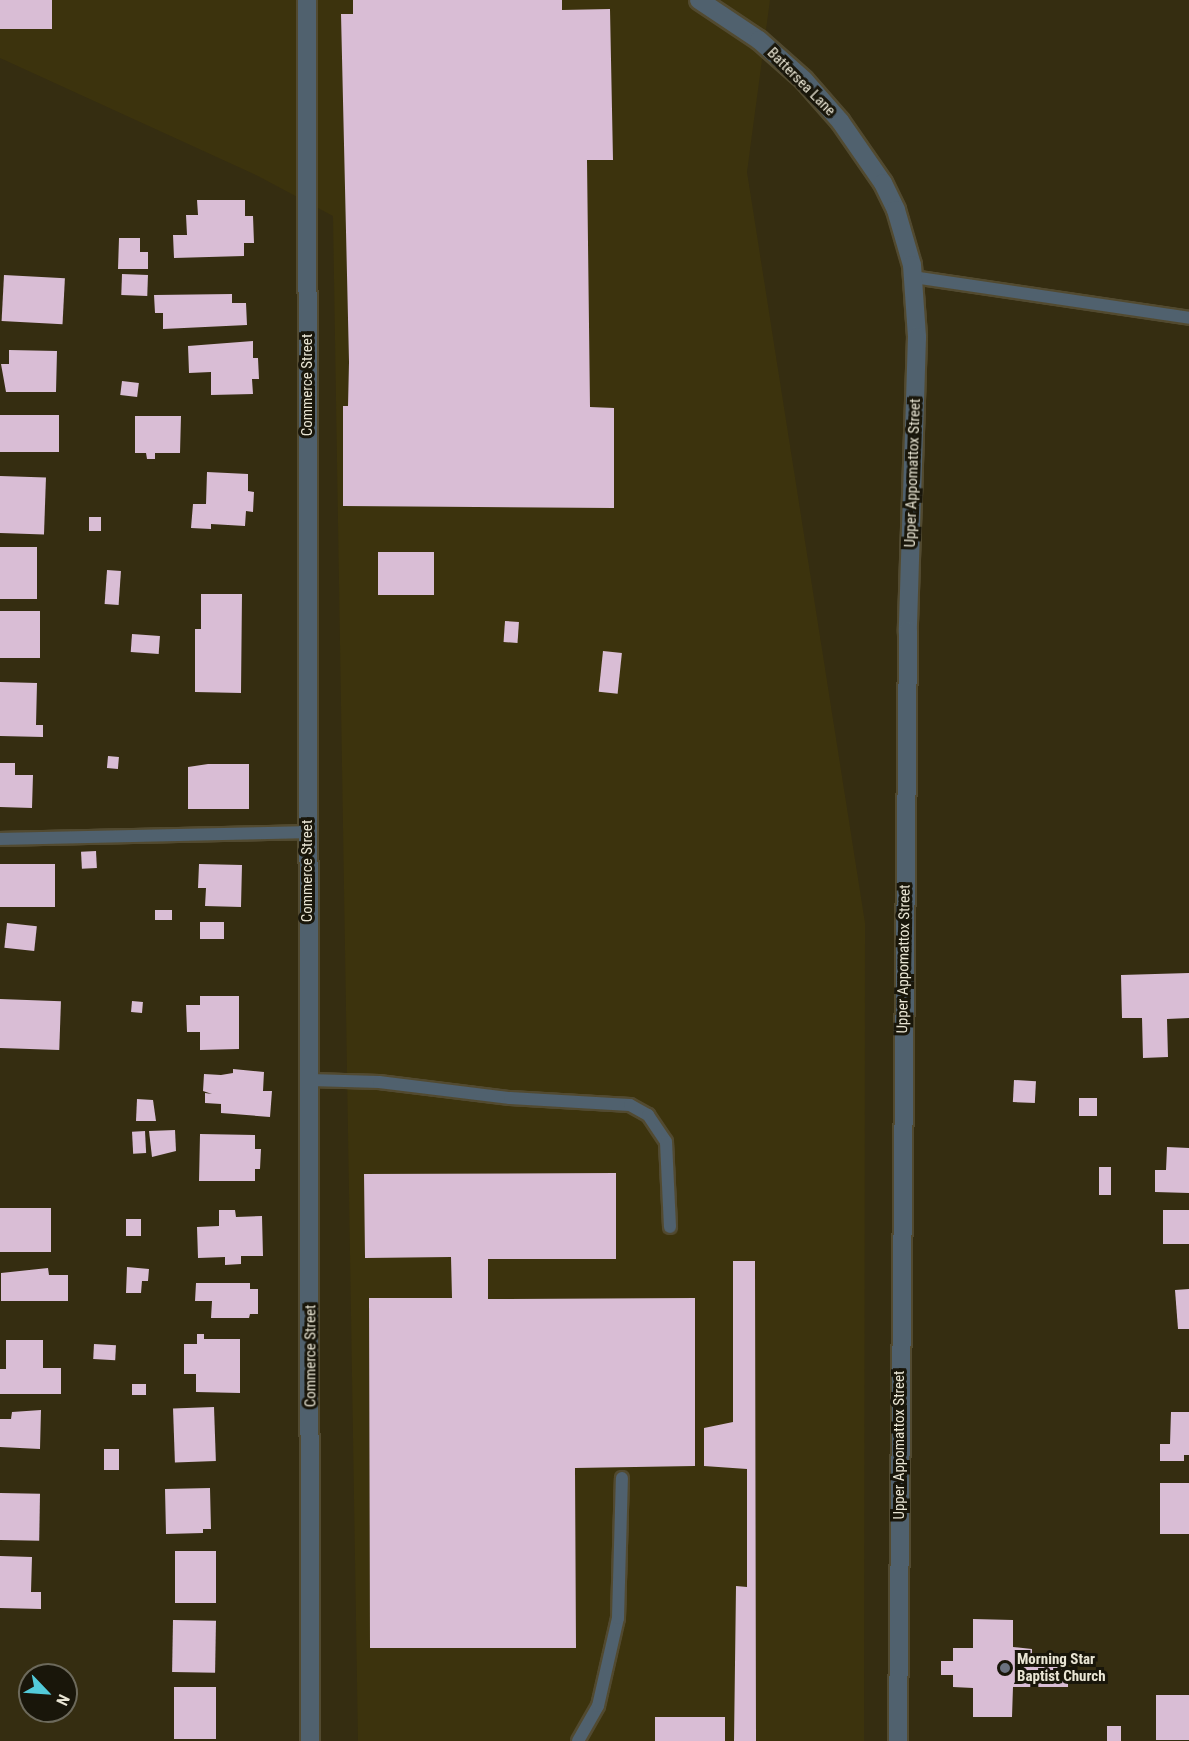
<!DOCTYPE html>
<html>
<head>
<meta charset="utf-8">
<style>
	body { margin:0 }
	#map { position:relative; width:1189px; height:1741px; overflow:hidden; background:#352d11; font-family:"Roboto Condensed",sans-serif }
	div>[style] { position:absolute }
	.built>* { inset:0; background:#3c330d }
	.building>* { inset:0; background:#d9bdd5; transform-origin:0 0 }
	.roads { filter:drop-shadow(2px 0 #524a30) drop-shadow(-2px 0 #524a30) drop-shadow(0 2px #524a30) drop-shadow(0 -2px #524a30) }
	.lane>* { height:12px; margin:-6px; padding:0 6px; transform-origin:6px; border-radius:6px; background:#50616e }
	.street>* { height:18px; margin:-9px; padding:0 9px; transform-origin:9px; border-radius:9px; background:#50616e }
	.dots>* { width:16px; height:16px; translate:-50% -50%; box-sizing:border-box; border:3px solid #19160a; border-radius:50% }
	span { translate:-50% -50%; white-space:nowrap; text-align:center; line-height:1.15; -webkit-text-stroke:6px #19160a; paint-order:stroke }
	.street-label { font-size:15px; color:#e9e5d4 }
	.poi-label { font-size:15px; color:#e9e5d4; font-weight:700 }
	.left { translate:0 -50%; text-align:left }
	.north { position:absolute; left:18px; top:1663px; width:60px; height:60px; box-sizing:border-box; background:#19160a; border:2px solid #6c695b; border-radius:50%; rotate:115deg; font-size:16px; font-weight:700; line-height:24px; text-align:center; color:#e9e5d4 }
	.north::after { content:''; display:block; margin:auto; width:21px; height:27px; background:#53cbda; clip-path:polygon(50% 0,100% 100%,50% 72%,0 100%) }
</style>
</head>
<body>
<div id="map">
	<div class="built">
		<div style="clip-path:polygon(0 0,770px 0,747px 172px,865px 923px,864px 1741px,358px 1741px,333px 216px,258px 176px,0 58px)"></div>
	</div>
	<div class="building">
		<div style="left:0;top:0;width:52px;height:29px"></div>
		<div style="clip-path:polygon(353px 0,562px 0,562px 10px,610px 9px,613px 160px,587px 160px,590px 407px,614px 408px,614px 508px,343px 506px,343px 406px,348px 406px,349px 362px,341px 14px,353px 14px)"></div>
		<div style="clip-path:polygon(197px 200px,245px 200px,245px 216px,253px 216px,254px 243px,244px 243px,244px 256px,174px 258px,173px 235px,187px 235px,186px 215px,198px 215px)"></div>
		<div style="clip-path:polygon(119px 238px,140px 238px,140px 252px,148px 252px,148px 269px,118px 269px)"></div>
		<div style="left:122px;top:274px;width:26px;height:21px;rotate:2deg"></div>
		<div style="left:4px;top:275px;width:61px;height:46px;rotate:3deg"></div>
		<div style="clip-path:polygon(232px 294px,232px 303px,246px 303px,247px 325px,163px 329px,163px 313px,155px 313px,154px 295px)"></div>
		<div style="clip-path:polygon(253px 341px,253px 358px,258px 358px,259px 379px,252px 379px,253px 394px,211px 395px,211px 372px,189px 373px,188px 346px)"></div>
		<div style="clip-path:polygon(9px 350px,57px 351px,56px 392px,6px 392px,1px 364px,9px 364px)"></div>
		<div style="left:122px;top:381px;width:17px;height:14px;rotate:7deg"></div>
		<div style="left:59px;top:415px;width:37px;height:59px;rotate:90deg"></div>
		<div style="clip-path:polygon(135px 416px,181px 416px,180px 453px,155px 453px,155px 459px,147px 459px,146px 453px,135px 453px)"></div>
		<div style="clip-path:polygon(207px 472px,248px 474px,248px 491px,254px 492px,253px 512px,246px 511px,245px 526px,211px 524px,211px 529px,191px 528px,193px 504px,206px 504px)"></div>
		<div style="left:0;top:476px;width:46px;height:57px;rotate:2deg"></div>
		<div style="left:89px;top:517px;width:12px;height:14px"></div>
		<div style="left:0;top:547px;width:37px;height:52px"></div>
		<div style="left:434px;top:552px;width:43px;height:56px;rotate:90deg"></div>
		<div style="left:107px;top:570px;width:14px;height:34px;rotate:4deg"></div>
		<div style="clip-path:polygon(201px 594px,242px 594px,241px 693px,195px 692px,195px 629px,201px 629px)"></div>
		<div style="left:40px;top:611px;width:47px;height:40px;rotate:90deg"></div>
		<div style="left:505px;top:621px;width:14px;height:21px;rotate:4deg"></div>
		<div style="left:132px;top:634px;width:28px;height:18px;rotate:4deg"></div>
		<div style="left:603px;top:651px;width:19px;height:41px;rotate:6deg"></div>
		<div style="clip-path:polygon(0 682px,37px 683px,36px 725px,43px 725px,43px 737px,0 736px)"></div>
		<div style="left:108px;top:756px;width:11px;height:12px;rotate:5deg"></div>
		<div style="clip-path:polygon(0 763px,15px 763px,15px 775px,33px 775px,32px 808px,0 807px)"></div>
		<div style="clip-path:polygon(208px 764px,249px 764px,249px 809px,188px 809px,188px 767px)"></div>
		<div style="left:96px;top:851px;width:17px;height:15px;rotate:87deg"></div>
		<div style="left:55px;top:864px;width:43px;height:55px;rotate:90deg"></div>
		<div style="clip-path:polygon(199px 864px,242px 865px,241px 907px,205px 906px,206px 888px,198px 888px)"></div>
		<div style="left:172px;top:910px;width:10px;height:17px;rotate:90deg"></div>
		<div style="left:200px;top:922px;width:24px;height:17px"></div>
		<div style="left:7px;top:923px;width:30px;height:25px;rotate:6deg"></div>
		<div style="clip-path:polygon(1189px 973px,1189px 1018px,1167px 1019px,1168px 1057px,1143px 1058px,1142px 1018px,1122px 1018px,1121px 975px)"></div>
		<div style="clip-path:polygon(200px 996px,239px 996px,239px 1049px,200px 1050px,200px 1032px,187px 1032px,186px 1005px,200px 1005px)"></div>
		<div style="left:0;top:999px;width:61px;height:49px;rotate:2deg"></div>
		<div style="left:132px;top:1001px;width:11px;height:11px;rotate:5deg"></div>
		<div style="clip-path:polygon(233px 1069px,264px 1072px,263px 1091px,272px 1091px,270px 1117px,221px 1113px,221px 1104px,205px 1103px,205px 1093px,212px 1094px,203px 1091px,204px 1074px,221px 1075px,233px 1073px)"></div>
		<div style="left:1014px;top:1080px;width:22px;height:22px;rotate:3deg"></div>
		<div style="left:1079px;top:1098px;width:18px;height:18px"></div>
		<div style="clip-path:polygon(137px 1099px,153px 1100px,156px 1121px,136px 1121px)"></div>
		<div style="clip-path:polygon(175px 1130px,176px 1151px,152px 1157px,149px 1131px)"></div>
		<div style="left:145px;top:1131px;width:22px;height:13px;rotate:87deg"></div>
		<div style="clip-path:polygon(200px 1134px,255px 1135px,255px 1149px,261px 1149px,260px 1169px,255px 1169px,255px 1181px,199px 1181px)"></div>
		<div style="clip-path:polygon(1167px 1147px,1189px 1148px,1189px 1193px,1155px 1192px,1155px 1170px,1166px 1170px)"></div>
		<div style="left:1099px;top:1167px;width:12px;height:28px"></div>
		<div style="clip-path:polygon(616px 1173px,616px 1259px,488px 1259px,488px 1299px,695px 1298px,695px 1466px,575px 1468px,576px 1648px,370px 1648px,369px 1298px,452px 1298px,451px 1257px,365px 1258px,364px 1174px)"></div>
		<div style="left:0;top:1208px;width:51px;height:44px"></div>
		<div style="clip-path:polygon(219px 1210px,235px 1210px,236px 1217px,262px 1216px,263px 1256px,241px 1256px,241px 1264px,225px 1265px,225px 1257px,198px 1258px,197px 1227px,219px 1226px)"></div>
		<div style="left:1163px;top:1210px;width:26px;height:34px"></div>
		<div style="left:126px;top:1219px;width:15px;height:17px"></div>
		<div style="clip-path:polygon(733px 1261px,755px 1261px,756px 1741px,734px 1741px,736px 1586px,747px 1587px,747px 1469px,704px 1466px,704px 1428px,733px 1422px)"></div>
		<div style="clip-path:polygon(127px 1267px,149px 1269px,148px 1281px,142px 1281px,141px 1293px,126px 1293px)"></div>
		<div style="clip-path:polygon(48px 1268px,49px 1275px,68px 1275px,68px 1301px,1px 1301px,1px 1273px)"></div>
		<div style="clip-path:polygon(196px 1283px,250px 1283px,250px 1289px,258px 1289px,258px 1314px,250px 1314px,249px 1318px,211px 1318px,212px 1301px,195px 1301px)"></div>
		<div style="clip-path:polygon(1189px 1289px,1189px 1329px,1178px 1329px,1175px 1290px)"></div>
		<div style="clip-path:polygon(197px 1334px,204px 1334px,204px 1339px,240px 1339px,240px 1393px,196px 1392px,196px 1374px,184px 1374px,184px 1344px,197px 1344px)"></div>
		<div style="clip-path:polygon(6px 1340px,43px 1340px,43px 1368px,61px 1368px,61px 1394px,0 1394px,0 1369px,6px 1369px)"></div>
		<div style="left:94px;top:1344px;width:22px;height:15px;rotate:3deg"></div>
		<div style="left:132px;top:1384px;width:14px;height:11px"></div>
		<div style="left:214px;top:1407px;width:54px;height:41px;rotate:88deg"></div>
		<div style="clip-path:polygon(41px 1410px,40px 1449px,0 1447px,0 1419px,11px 1419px,12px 1412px)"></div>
		<div style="clip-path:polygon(1171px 1412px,1189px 1412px,1189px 1455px,1184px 1455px,1184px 1461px,1160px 1461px,1160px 1444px,1170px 1444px)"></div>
		<div style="left:104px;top:1449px;width:15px;height:21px"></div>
		<div style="left:1160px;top:1483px;width:29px;height:51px"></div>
		<div style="clip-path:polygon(210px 1488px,211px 1529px,203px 1529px,203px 1533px,166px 1534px,165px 1489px)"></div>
		<div style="left:0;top:1493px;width:40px;height:47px;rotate:1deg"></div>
		<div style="left:175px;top:1551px;width:41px;height:52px"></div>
		<div style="clip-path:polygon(0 1556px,32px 1557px,31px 1592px,41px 1592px,41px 1609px,0 1608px)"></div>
		<div style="clip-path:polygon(973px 1619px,1013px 1620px,1013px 1647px,1032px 1649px,1032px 1658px,1068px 1658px,1068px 1687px,1013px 1687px,1012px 1717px,973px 1717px,973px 1688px,953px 1687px,953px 1675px,941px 1675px,941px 1661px,953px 1661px,953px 1648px,973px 1648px)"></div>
		<div style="left:173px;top:1620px;width:43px;height:52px;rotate:1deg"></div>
		<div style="left:174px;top:1687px;width:42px;height:52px"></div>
		<div style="left:1156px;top:1695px;width:33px;height:45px"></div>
		<div style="left:655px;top:1717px;width:70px;height:24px"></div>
		<div style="left:1107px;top:1726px;width:14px;height:15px"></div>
	</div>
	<div class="roads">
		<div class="lane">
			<div style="left:913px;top:277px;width:279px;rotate:8.4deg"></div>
			<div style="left:0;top:839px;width:307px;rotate:-1.3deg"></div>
			<div style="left:310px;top:1080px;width:69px;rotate:1.7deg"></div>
			<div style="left:379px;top:1082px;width:132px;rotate:7deg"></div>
			<div style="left:510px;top:1098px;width:120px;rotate:3.3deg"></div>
			<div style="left:630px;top:1105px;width:21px;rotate:29deg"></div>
			<div style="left:648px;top:1115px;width:32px;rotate:56deg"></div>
			<div style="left:666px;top:1142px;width:85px;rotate:87.3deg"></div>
			<div style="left:578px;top:1741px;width:40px;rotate:-60.3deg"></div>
			<div style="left:598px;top:1706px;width:90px;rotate:-77.2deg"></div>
			<div style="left:618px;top:1618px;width:140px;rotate:-88.4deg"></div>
		</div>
		<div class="street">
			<div style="left:307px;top:0;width:1741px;rotate:89.9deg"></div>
			<div style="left:699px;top:0;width:72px;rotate:33.7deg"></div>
			<div style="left:759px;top:40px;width:60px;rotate:41.6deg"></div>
			<div style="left:804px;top:80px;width:55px;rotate:48.7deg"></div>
			<div style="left:840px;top:121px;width:75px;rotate:55.3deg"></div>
			<div style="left:883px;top:183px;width:30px;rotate:64deg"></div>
			<div style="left:896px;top:210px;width:57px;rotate:73.8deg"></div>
			<div style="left:912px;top:265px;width:72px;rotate:86deg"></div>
			<div style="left:917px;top:337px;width:294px;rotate:91.8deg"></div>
			<div style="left:908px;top:631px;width:1110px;rotate:90.52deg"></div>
		</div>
	</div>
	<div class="dots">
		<div style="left:1005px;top:1668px;background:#6b7280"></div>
	</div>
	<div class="street-label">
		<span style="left:801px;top:82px;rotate:45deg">Battersea Lane</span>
		<span style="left:308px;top:385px;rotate:-90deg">Commerce Street</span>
		<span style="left:913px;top:473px;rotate:-88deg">Upper Appomattox Street</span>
		<span style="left:308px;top:871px;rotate:-90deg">Commerce Street</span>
		<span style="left:904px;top:959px;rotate:-89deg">Upper Appomattox Street</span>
		<span style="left:311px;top:1356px;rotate:-90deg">Commerce Street</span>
		<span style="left:900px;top:1445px;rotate:-90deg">Upper Appomattox Street</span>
	</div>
	<div class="poi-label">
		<span class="left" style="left:1017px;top:1668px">Morning Star<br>Baptist Church</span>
	</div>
	<div class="north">N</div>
</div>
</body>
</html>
